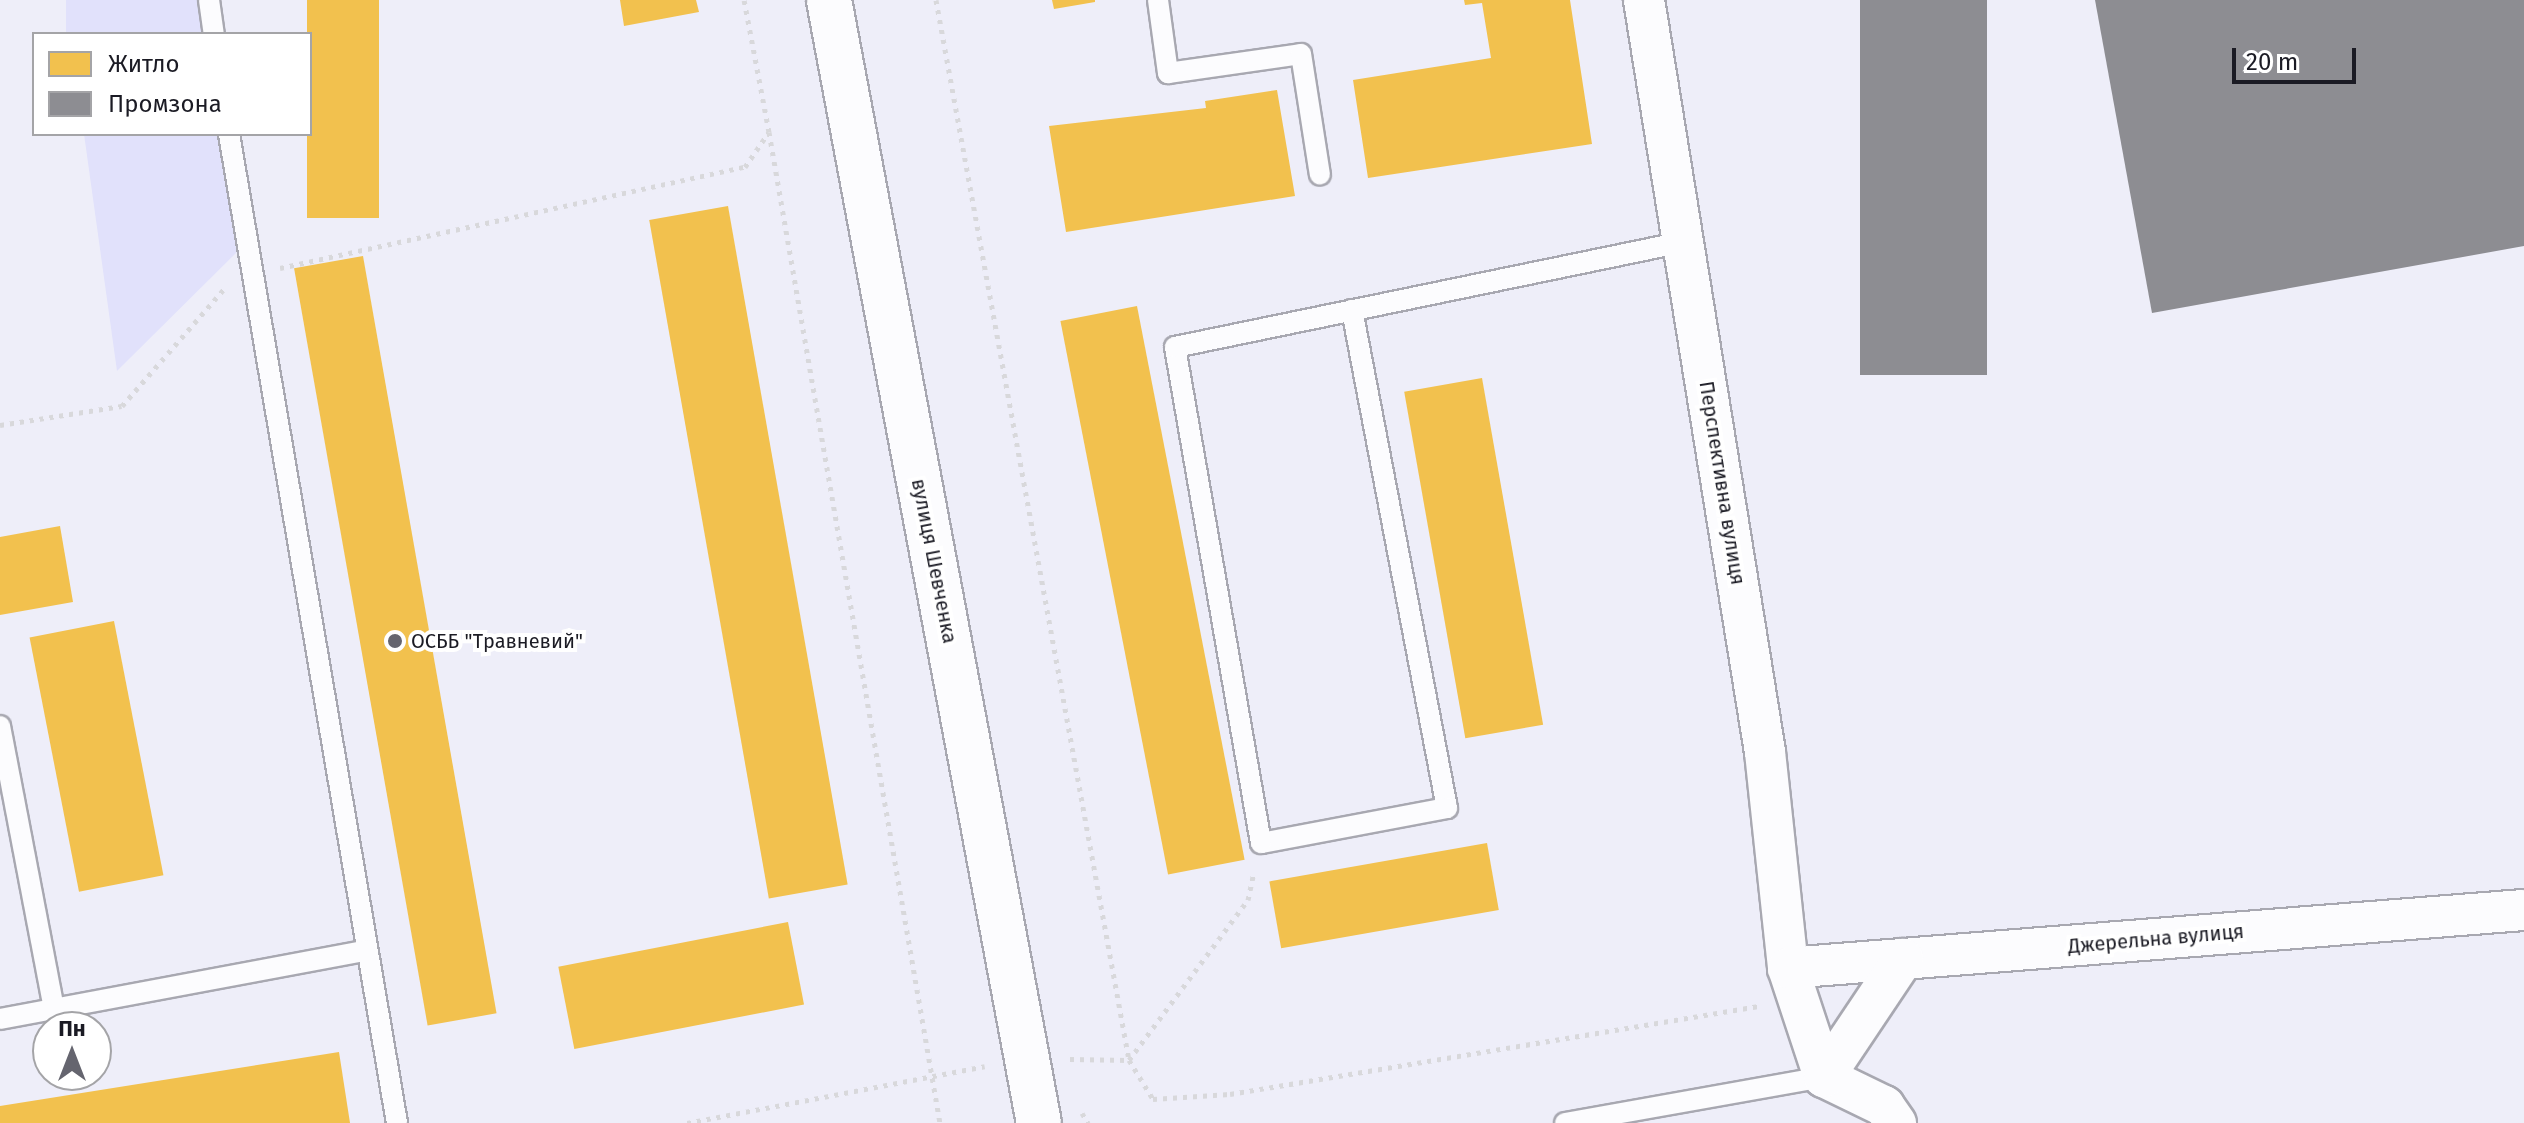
<!DOCTYPE html>
<html>
<head>
<meta charset="utf-8">
<style>
	body { margin:0 }
	#map { position:relative; width:2524px; height:1123px; overflow:hidden; background:#eeeef9; font-family:"Fira Sans",sans-serif }
	div>[style] { position:absolute }
	.green>* { inset:0; background:#e1e1fb; transform-origin:0 0 }
	.homes>* { inset:0; background:#f2c14e; transform-origin:0 0 }
	.industry>* { inset:0; background:#8d8d92; transform-origin:0 0 }
	.path>* { height:5px; margin-top:-2.5px; transform-origin:0; background:repeating-linear-gradient(90deg,#d8d8db 0 4px,transparent 0 10px) }
	.roads { filter:drop-shadow(2px 0 #a8a8b1) drop-shadow(-2px 0 #a8a8b1) drop-shadow(0 2px #a8a8b1) drop-shadow(0 -2px #a8a8b1) }
	.service>* { height:20px; margin:-10px; padding:0 10px; transform-origin:10px; border-radius:10px; background:#fcfcfe }
	.minor>* { height:40px; margin:-20px; padding:0 20px; transform-origin:20px; border-radius:20px; background:#fcfcfe }
	.tertiary>* { height:44px; margin:-22px; padding:0 22px; transform-origin:22px; border-radius:22px; background:#fcfcfe }
	.dots>* { width:22px; height:22px; translate:-50% -50%; box-sizing:border-box; border:4px solid #fff; border-radius:50% }
	span { translate:-50% -50%; white-space:nowrap; text-align:center; line-height:1.15; -webkit-text-stroke:8px #fff; paint-order:stroke }
	.street-label { font-size:20px; color:#1b1b24 }
	.poi-label { font-size:20px; color:#1b1b24 }
	.left { translate:0 -50%; text-align:left }
	.legend { position:absolute; left:32px; top:32px; width:280px; height:104px; box-sizing:border-box; background:#fff; border:2px solid #a4a4a7; margin:0; padding:10px 14px; list-style:none; font-size:24px; color:#1b1b24 }
	.legend li { display:flex; align-items:center; gap:16px; height:40px }
	.legend b { width:40px; border:2px solid #a4a4a7 }
	.north { position:absolute; left:32px; top:1011px; width:80px; height:80px; box-sizing:border-box; background:#fff; border:2px solid #a4a4a7; border-radius:50%; rotate:0deg; font-size:22px; font-weight:700; line-height:32px; text-align:center; color:#1b1b24 }
	.north::after { content:''; display:block; margin:auto; width:28px; height:36px; background:#65656f; clip-path:polygon(50% 0,100% 100%,50% 72%,0 100%) }
	.scale { position:absolute; left:2232px; top:48px; width:124px; height:36px; box-sizing:border-box; border:4px solid #1b1b24; border-top:0; padding-left:10px; font-size:24px; line-height:28px; white-space:nowrap; color:#1b1b24; -webkit-text-stroke:6px #fff; paint-order:stroke }
</style>
</head>
<body>
<div id="map">
	<div class="green">
		<div style="left:66px;top:0;width:145px;height:34px"></div>
		<div style="clip-path:polygon(84px 134px,229px 134px,244px 245px,117px 371px)"></div>
	</div>
	<div class="homes">
		<div style="left:307px;top:0;width:72px;height:218px"></div>
		<div style="clip-path:polygon(620px 0,696px 0,699px 12px,624px 26px)"></div>
		<div style="clip-path:polygon(1052px 0,1095px 0,1095px 2px,1054px 9px)"></div>
		<div style="clip-path:polygon(1464px 0,1570px 0,1592px 144px,1368px 178px,1353px 80px,1491px 58px,1482px 3px,1465px 5px)"></div>
		<div style="clip-path:polygon(1277px 90px,1295px 196px,1066px 232px,1049px 126px,1206px 108px,1205px 101px)"></div>
		<div style="left:728px;top:206px;width:689px;height:80px;rotate:80deg"></div>
		<div style="left:363px;top:256px;width:769px;height:70px;rotate:80deg"></div>
		<div style="left:1137px;top:306px;width:564px;height:78px;rotate:79deg"></div>
		<div style="left:1482px;top:378px;width:352px;height:79px;rotate:80deg"></div>
		<div style="clip-path:polygon(60px 526px,73px 602px,0 615px,0 537px)"></div>
		<div style="left:114px;top:621px;width:259px;height:86px;rotate:79deg"></div>
		<div style="left:1487px;top:843px;width:68px;height:221px;rotate:80deg"></div>
		<div style="left:788px;top:922px;width:84px;height:234px;rotate:79deg"></div>
		<div style="clip-path:polygon(339px 1052px,350px 1123px,0 1123px,0 1106px)"></div>
	</div>
	<div class="industry">
		<div style="left:1860px;top:0;width:127px;height:375px"></div>
		<div style="clip-path:polygon(2095px 0,2524px 0,2524px 246px,2152px 313px)"></div>
	</div>
	<div class="path">
		<div style="left:936px;top:0;width:1077px;rotate:79.68deg"></div>
		<div style="left:769px;top:132px;width:1006px;rotate:80.21deg"></div>
		<div style="left:280px;top:268px;width:476px;rotate:-12.3deg"></div>
		<div style="left:745px;top:167px;width:42px;rotate:-55.6deg"></div>
		<div style="left:769px;top:132px;width:134px;rotate:-100.7deg"></div>
		<div style="left:0;top:425px;width:123px;rotate:-8.9deg"></div>
		<div style="left:122px;top:406px;width:155px;rotate:-48.9deg"></div>
		<div style="left:1070px;top:1059px;width:59px;rotate:1deg"></div>
		<div style="left:1129px;top:1060px;width:46px;rotate:58.4deg"></div>
		<div style="left:1153px;top:1099px;width:77px;rotate:-3.7deg"></div>
		<div style="left:1230px;top:1094px;width:536px;rotate:-9.44deg"></div>
		<div style="left:1129px;top:1060px;width:199px;rotate:-53.4deg"></div>
		<div style="left:1248px;top:900px;width:29px;rotate:-78deg"></div>
		<div style="left:1082px;top:1113px;width:12px;rotate:59deg"></div>
		<div style="left:687px;top:1123px;width:303px;rotate:-10.8deg"></div>
	</div>
	<div class="roads">
		<div class="service">
			<div style="left:209px;top:0;width:34px;rotate:82deg"></div>
			<div style="left:1158px;top:0;width:74px;rotate:82.2deg"></div>
			<div style="left:1168px;top:73px;width:134px;rotate:-8.1deg"></div>
			<div style="left:1301px;top:54px;width:122px;rotate:81.1deg"></div>
			<div style="left:229px;top:134px;width:1003px;rotate:80.36deg"></div>
			<div style="left:1352px;top:310px;width:507px;rotate:79.2deg"></div>
			<div style="left:1447px;top:808px;width:189px;rotate:169.3deg"></div>
			<div style="left:1261px;top:843px;width:503px;rotate:-99.84deg"></div>
			<div style="left:1175px;top:347px;width:519px;rotate:-11.68deg"></div>
			<div style="left:0;top:726px;width:288px;rotate:79.2deg"></div>
			<div style="left:0;top:1019px;width:373px;rotate:-10.6deg"></div>
			<div style="left:1565px;top:1123px;width:263px;rotate:-10.1deg"></div>
		</div>
		<div class="minor">
			<div style="left:1644px;top:0;width:762px;rotate:80.86deg"></div>
			<div style="left:1765px;top:752px;width:217px;rotate:83.9deg"></div>
			<div style="left:1788px;top:968px;width:115px;rotate:71.7deg"></div>
			<div style="left:1824px;top:1077px;width:67px;rotate:25.8deg"></div>
			<div style="left:1884px;top:1106px;width:21px;rotate:55deg"></div>
			<div style="left:1788px;top:968px;width:738px;rotate:-4.51deg"></div>
			<div style="left:1824px;top:1077px;width:142px;rotate:-56.2deg"></div>
		</div>
		<div class="tertiary">
			<div style="left:829px;top:0;width:1142px;rotate:79.41deg"></div>
		</div>
	</div>
	<div class="dots">
		<div style="left:395px;top:641px;background:#65656f"></div>
	</div>
	<div class="street-label">
		<span style="left:1722px;top:483px;rotate:81deg">Перспективна вулиця</span>
		<span style="left:934px;top:561px;rotate:79deg">вулиця Шевченка</span>
		<span style="left:2156px;top:939px;rotate:-5deg">Джерельна вулиця</span>
	</div>
	<div class="poi-label">
		<span class="left" style="left:411px;top:641px">ОСББ "Травневий"</span>
	</div>
	<ul class="legend">
	<li><b style="height:22px;background:#f2c14e"></b>Житло</li>
	<li><b style="height:22px;background:#8d8d92"></b>Промзона</li>
	</ul>
	<div class="north">Пн</div>
	<div class="scale">20 m</div>
</div>
</body>
</html>
